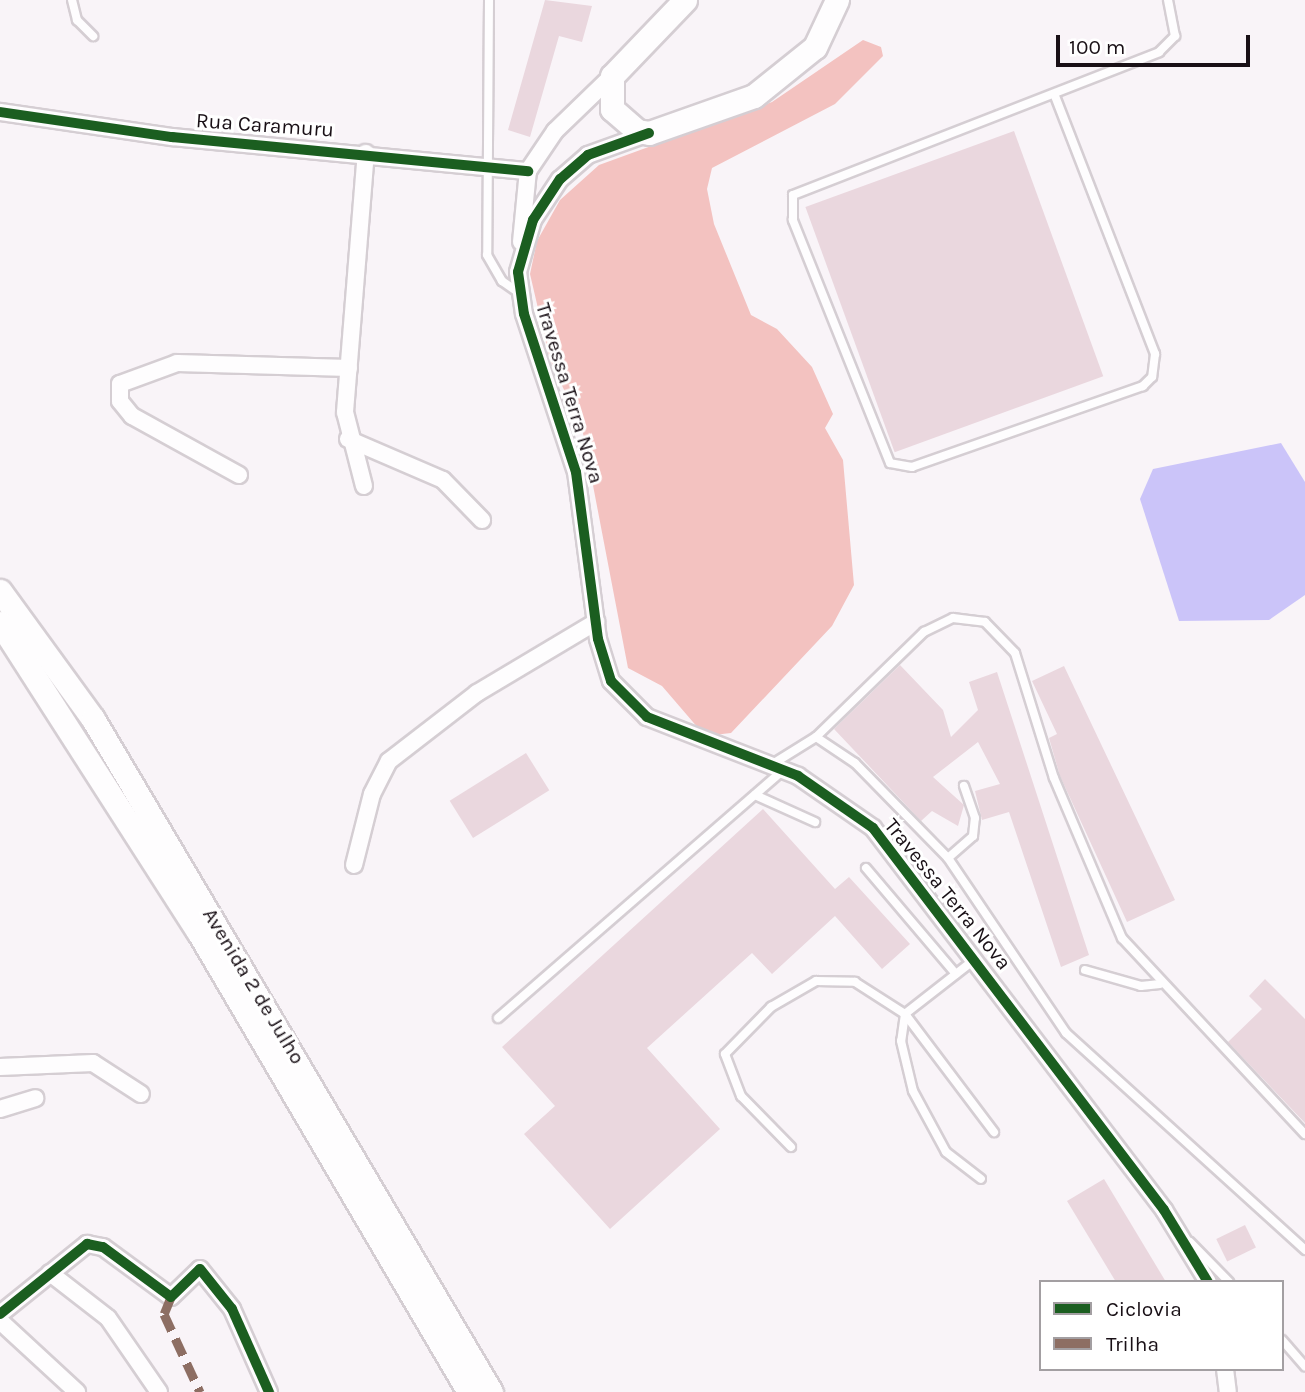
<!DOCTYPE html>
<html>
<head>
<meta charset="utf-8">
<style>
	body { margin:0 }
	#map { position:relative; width:1305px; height:1392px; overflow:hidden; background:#f9f4f8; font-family:Karla,sans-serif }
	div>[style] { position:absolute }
	.forest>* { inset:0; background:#f3c2c0 }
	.water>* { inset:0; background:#cbc4f9 }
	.building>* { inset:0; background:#ead7de; transform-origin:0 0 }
	.roads { filter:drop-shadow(2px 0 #d5ced3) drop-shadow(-2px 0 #d5ced3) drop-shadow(0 2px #d5ced3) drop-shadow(0 -2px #d5ced3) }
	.lane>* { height:8px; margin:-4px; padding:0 4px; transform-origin:4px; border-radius:4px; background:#fefdfe }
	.street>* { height:16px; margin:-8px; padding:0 8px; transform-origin:8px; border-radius:8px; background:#fefdfe }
	.secondary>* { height:23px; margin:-11.5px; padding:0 11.5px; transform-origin:11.5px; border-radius:11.5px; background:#fefdfe }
	.quiet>* { height:9px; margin-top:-4.5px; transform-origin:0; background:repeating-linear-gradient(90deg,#8d6e63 0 18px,transparent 0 27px) }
	.cycleway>* { height:10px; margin:-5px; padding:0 5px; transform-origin:5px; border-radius:5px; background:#1b5e20 }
	span { translate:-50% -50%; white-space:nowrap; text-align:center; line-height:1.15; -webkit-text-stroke:6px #fff; paint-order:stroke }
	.street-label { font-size:21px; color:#191016 }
	.legend { position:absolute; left:1039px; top:1280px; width:245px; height:91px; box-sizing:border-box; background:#fff; border:2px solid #a39fa2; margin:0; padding:9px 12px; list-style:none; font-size:21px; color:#191016 }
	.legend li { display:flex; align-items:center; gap:14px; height:35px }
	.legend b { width:35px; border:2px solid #a39fa2 }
	.scale { position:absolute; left:1056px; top:35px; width:194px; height:32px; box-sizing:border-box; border:4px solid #191016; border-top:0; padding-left:9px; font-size:21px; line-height:24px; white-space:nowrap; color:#191016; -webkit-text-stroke:5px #fff; paint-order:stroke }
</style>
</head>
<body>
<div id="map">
	<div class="forest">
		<div style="clip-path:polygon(863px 40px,881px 47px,883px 56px,835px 104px,712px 168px,707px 189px,714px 224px,751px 315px,777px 329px,812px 367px,833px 414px,825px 428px,843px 460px,854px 585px,832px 626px,731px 733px,705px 736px,662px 686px,628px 668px,582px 428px,550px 360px,530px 274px,537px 241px,560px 200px,599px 165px,772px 102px)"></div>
	</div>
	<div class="water">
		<div style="clip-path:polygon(1281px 443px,1305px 482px,1305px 595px,1269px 620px,1179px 621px,1140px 499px,1153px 469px)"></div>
	</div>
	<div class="building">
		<div style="clip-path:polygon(545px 0,592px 6px,582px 42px,559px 36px,530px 137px,508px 130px)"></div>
		<div style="left:1014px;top:131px;width:261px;height:222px;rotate:70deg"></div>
		<div style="clip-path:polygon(900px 665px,943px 710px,951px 737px,978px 710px,969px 682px,997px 672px,1089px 955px,1061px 967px,1009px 812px,982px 820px,975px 791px,1000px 784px,978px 742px,933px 777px,964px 805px,958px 826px,932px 811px,921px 821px,834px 729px)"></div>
		<div style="clip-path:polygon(1064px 666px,1175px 900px,1127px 922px,1060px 776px,1049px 738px,1057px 734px,1032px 681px)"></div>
		<div style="left:526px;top:753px;width:44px;height:90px;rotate:58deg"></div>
		<div style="clip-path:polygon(763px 809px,835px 889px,849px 877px,910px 944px,882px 969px,835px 916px,772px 974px,752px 953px,647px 1048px,720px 1129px,610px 1229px,524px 1134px,555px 1106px,502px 1047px)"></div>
		<div style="clip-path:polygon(1265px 979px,1305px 1019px,1305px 1123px,1228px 1042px,1262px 1009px,1249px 996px)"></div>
		<div style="clip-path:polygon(1104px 1179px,1166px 1282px,1116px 1282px,1067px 1201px)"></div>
		<div style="left:1245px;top:1225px;width:25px;height:32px;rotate:64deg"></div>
	</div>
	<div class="roads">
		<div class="lane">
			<div style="left:72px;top:0;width:21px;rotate:76deg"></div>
			<div style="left:77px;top:20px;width:23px;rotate:45deg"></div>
			<div style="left:489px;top:0;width:255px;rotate:90.4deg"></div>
			<div style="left:487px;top:255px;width:30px;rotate:60deg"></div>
			<div style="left:502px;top:281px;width:21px;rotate:35deg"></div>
			<div style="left:1055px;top:96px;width:277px;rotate:68.8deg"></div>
			<div style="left:1155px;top:354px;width:23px;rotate:97deg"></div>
			<div style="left:1152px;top:377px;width:13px;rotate:135deg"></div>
			<div style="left:1143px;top:386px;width:245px;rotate:160.7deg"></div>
			<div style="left:912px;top:467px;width:22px;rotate:-170deg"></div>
			<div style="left:890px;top:463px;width:262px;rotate:-111.8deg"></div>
			<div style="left:793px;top:220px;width:25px;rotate:-90deg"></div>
			<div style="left:793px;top:195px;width:393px;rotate:-21.3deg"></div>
			<div style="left:1159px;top:52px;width:23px;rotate:-45deg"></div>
			<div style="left:1175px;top:36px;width:37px;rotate:-101deg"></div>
			<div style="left:816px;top:737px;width:47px;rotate:33.7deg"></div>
			<div style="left:855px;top:763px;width:133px;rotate:45.6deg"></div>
			<div style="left:948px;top:858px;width:211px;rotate:56deg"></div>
			<div style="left:1066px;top:1033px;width:323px;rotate:42.2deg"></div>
			<div style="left:771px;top:765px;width:53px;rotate:-31.9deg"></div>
			<div style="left:816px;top:737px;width:151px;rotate:-44.2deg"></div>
			<div style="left:924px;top:632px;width:32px;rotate:-26deg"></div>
			<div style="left:953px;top:618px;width:32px;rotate:7deg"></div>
			<div style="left:985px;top:622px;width:43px;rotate:45.9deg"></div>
			<div style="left:1015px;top:653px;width:131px;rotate:72.7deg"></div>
			<div style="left:1054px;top:778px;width:174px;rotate:67deg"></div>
			<div style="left:1122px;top:938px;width:268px;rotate:47deg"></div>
			<div style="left:755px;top:795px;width:66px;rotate:24.2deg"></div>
			<div style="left:948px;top:858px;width:33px;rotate:-41deg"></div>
			<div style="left:973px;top:836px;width:18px;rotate:-84deg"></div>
			<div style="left:975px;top:818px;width:34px;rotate:-109deg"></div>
			<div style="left:866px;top:868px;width:139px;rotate:49.7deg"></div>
			<div style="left:974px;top:960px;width:88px;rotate:142deg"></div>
			<div style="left:905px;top:1014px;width:27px;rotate:98deg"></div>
			<div style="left:901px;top:1041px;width:51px;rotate:76.5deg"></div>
			<div style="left:913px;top:1091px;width:69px;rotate:61.6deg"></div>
			<div style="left:946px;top:1152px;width:44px;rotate:37.6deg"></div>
			<div style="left:1085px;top:970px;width:58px;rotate:15.9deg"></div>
			<div style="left:1141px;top:986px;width:19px;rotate:-6deg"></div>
			<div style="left:498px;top:1018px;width:378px;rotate:-41deg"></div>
			<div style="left:791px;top:1147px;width:71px;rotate:-134.4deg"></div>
			<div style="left:741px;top:1096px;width:45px;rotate:-110.9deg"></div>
			<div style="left:725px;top:1054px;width:66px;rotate:-45.6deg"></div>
			<div style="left:771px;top:1007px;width:52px;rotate:-30deg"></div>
			<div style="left:816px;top:981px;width:39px;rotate:1deg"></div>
			<div style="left:855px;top:982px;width:59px;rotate:32.6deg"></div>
			<div style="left:905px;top:1014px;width:148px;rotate:53deg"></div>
			<div style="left:1190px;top:1242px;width:56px;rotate:45.7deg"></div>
			<div style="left:1282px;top:1340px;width:35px;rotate:49deg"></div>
		</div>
		<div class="street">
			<div style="left:0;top:112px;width:174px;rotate:8.3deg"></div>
			<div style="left:172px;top:137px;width:358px;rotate:5.5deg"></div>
			<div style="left:649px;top:133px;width:65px;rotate:160.2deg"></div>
			<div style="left:588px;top:155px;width:37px;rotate:139deg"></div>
			<div style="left:560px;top:179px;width:49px;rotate:123.4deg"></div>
			<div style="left:533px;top:220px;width:54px;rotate:106.1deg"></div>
			<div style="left:518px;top:272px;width:42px;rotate:81.9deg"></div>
			<div style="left:524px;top:314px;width:166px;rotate:71.8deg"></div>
			<div style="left:576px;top:472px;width:168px;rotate:82.5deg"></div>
			<div style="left:598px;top:639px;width:44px;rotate:72.8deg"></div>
			<div style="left:611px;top:681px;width:51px;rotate:45deg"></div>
			<div style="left:647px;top:717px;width:162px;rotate:21.3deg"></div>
			<div style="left:798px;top:776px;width:91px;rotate:34.7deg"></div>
			<div style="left:873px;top:828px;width:480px;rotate:52.7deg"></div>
			<div style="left:1164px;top:1210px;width:84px;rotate:58.6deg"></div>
			<div style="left:521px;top:242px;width:71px;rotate:-84.4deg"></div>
			<div style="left:528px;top:171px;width:48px;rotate:-56deg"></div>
			<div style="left:555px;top:131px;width:79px;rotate:-44deg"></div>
			<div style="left:348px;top:439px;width:103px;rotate:23.3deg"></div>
			<div style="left:443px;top:480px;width:56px;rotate:45.7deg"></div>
			<div style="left:239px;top:475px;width:122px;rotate:-151.1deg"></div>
			<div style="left:132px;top:416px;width:19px;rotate:-129deg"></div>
			<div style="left:120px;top:401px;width:17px;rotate:-90deg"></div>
			<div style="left:120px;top:384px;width:61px;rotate:-20.2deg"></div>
			<div style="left:177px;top:363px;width:172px;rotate:1.7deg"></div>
			<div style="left:364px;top:486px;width:76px;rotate:-104.4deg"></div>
			<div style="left:345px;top:412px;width:260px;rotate:-85.4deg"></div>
			<div style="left:354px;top:865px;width:73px;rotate:-75.8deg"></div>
			<div style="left:372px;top:794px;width:37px;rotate:-63deg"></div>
			<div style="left:389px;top:761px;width:111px;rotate:-37.7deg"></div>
			<div style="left:477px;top:693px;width:139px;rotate:-30.8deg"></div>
			<div style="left:0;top:1067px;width:93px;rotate:-2.5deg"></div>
			<div style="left:93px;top:1063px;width:57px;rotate:32.9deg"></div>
			<div style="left:0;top:1109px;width:37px;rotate:-17deg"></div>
			<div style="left:50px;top:1273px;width:73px;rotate:37.8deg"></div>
			<div style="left:108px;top:1318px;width:90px;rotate:55.4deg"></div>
			<div style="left:0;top:1314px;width:112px;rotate:-38.8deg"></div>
			<div style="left:87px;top:1244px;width:16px;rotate:11deg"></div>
			<div style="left:103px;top:1247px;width:84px;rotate:36.3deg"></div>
			<div style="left:171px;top:1297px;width:40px;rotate:-44deg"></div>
			<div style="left:200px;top:1269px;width:51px;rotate:51.3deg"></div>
			<div style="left:232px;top:1309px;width:91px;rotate:66deg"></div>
			<div style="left:0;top:1321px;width:105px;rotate:42.7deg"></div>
			<div style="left:1225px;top:1369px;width:23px;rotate:83deg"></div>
		</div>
		<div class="secondary">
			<div style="left:685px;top:0;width:105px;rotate:133.8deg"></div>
			<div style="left:612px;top:76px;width:33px;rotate:90deg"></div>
			<div style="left:612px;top:109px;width:33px;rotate:41deg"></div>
			<div style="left:637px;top:131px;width:12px;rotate:9deg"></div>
			<div style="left:649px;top:133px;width:111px;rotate:-19.4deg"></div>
			<div style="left:754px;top:96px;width:78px;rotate:-38.8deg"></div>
			<div style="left:815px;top:47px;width:52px;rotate:-64.9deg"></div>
			<div style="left:0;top:591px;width:158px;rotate:54deg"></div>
			<div style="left:93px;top:719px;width:782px;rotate:59.4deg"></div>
			<div style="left:0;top:623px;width:366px;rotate:57.3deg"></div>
			<div style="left:198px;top:931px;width:535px;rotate:59.55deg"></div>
		</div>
	</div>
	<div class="quiet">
		<div style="left:171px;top:1297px;width:18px;rotate:112deg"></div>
		<div style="left:164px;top:1314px;width:86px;rotate:65.2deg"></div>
	</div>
	<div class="cycleway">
		<div style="left:0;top:112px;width:174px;rotate:8.3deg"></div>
		<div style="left:172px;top:137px;width:358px;rotate:5.5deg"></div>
		<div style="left:649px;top:133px;width:65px;rotate:160.2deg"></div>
		<div style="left:588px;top:155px;width:37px;rotate:139deg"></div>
		<div style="left:560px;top:179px;width:49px;rotate:123.4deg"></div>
		<div style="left:533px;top:220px;width:54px;rotate:106.1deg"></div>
		<div style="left:518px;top:272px;width:42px;rotate:81.9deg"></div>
		<div style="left:524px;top:314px;width:166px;rotate:71.8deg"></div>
		<div style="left:576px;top:472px;width:168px;rotate:82.5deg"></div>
		<div style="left:598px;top:639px;width:44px;rotate:72.8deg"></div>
		<div style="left:611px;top:681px;width:51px;rotate:45deg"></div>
		<div style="left:647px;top:717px;width:162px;rotate:21.3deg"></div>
		<div style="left:798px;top:776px;width:91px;rotate:34.7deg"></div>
		<div style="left:873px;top:828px;width:480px;rotate:52.7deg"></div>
		<div style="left:1164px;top:1210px;width:84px;rotate:58.6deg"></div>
		<div style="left:0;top:1314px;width:112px;rotate:-38.8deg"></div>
		<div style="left:87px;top:1244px;width:16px;rotate:11deg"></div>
		<div style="left:103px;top:1247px;width:84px;rotate:36.3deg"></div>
		<div style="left:171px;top:1297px;width:40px;rotate:-44deg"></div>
		<div style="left:200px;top:1269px;width:51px;rotate:51.3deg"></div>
		<div style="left:232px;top:1309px;width:91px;rotate:66deg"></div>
	</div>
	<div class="street-label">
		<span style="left:265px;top:125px;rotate:4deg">Rua Caramuru</span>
		<span style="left:570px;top:393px;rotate:73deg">Travessa Terra Nova</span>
		<span style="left:948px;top:894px;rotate:51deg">Travessa Terra Nova</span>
		<span style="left:254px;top:986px;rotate:59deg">Avenida 2 de Julho</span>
	</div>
	<ul class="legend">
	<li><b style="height:9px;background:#1b5e20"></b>Ciclovia</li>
	<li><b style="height:9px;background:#8d6e63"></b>Trilha</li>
	</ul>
	<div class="scale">100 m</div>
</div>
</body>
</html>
